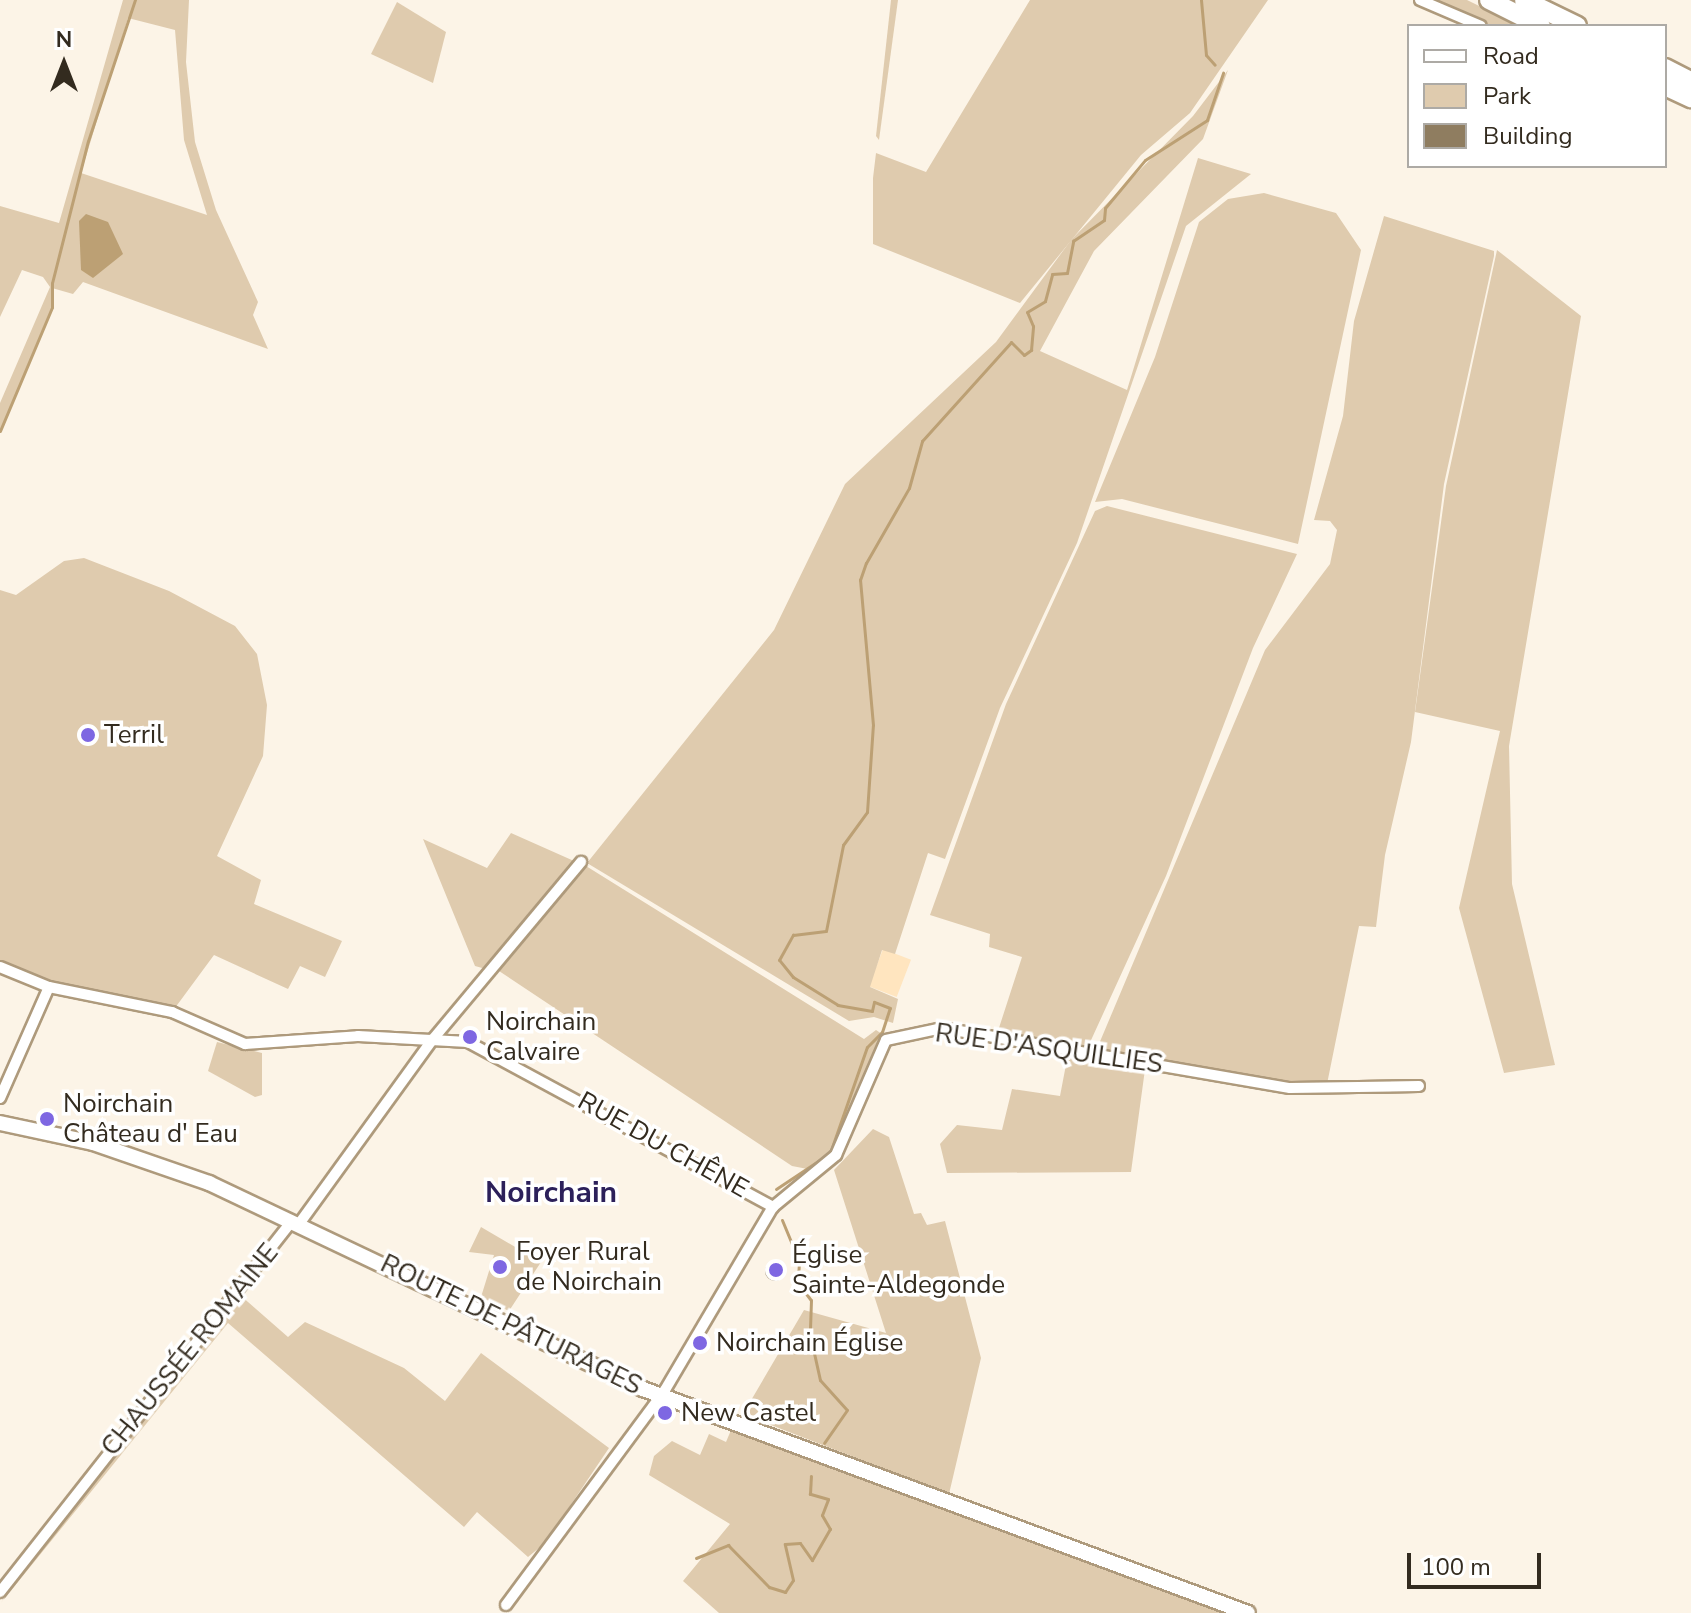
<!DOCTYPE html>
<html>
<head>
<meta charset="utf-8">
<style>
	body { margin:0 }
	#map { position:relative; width:1691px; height:1613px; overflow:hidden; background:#fcf4e7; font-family:"Nunito Sans",sans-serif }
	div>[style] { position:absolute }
	.built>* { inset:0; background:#ffe5bf; transform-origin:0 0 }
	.green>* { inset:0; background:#dfcbae }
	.water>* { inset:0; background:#bca074 }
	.stream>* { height:3px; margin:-1.5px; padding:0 1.5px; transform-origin:1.5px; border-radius:1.5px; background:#bca074 }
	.building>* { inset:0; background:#8f7d60 }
	.round { border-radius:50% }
	.roads { filter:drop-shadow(2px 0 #ae9a7c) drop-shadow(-2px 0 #ae9a7c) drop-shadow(0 2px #ae9a7c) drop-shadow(0 -2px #ae9a7c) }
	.minor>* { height:10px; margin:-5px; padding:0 5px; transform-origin:5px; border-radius:5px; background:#fff }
	.secondary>* { height:14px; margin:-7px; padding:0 7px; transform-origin:7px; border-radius:7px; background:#fff }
	.motorway>* { height:18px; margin:-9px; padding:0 9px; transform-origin:9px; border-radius:9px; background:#fff }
	.dots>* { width:22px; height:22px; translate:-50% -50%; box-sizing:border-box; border:4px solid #fff; border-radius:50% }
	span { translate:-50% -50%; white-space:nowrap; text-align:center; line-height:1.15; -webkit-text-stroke:7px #fff; paint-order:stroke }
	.poi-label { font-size:26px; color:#332b1f }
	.left { translate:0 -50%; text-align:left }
	.street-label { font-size:26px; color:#332b1f }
	.quarter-label { font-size:30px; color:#2c205a; font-weight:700 }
	.legend { position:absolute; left:1407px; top:24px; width:260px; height:144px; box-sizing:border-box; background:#fff; border:2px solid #adaaa5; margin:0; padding:10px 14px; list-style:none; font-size:24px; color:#332b1f }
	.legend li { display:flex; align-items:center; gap:16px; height:40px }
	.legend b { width:40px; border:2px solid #adaaa5 }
	.north { position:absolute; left:24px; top:24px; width:80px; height:80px; -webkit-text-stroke:6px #fff; paint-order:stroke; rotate:0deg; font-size:22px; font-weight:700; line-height:32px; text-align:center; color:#332b1f }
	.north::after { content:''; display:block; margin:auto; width:28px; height:36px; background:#332b1f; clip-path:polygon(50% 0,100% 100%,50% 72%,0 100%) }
	.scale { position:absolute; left:1407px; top:1553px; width:134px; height:36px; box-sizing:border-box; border:4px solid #332b1f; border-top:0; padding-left:10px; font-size:24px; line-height:28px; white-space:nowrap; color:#332b1f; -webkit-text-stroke:6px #fff; paint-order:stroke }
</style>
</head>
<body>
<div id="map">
	<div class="built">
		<div style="left:883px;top:949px;width:30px;height:40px;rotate:21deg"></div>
	</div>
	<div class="green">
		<div style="clip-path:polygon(evenodd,123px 0,189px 0,186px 62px,195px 142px,216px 210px,258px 302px,253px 315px,268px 349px,83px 282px,73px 294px,52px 288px,52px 307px,0 431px,0 403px,50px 287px,43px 277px,22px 270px,0 317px,0 206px,59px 223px,123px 0,128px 18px,175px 30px,184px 140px,207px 215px,81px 173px,128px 18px)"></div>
		<div style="clip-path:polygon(891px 0,898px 0,879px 140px,876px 136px)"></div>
		<div style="clip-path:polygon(1030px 0,1268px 0,1190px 113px,1141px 155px,1020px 303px,873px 244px,873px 178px,876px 153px,926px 172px)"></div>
		<div style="clip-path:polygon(1431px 0,1467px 0,1520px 26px,1488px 26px)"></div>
		<div style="clip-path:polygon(397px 2px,446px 32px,433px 83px,371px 54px)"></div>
		<div style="clip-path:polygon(1228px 70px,1203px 139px,1094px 251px,1040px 351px,1127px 390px,1198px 158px,1251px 174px,1186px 226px,1077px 543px,1000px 708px,945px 859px,928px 853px,895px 954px,882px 950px,870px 987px,898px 999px,893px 1023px,874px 1017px,849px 1021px,587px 863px,774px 630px,845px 484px,996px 342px,1071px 240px,1193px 116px)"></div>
		<div style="clip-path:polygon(1264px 193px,1336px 213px,1361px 250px,1298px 544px,1122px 499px,1095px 502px,1155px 357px,1199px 222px,1228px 199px)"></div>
		<div style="clip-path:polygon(1384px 216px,1494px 251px,1494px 256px,1444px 484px,1411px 742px,1385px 855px,1376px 927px,1359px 926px,1326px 1089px,1096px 1051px,1265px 650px,1330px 564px,1337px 530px,1330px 521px,1314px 520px,1343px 416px,1354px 321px)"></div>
		<div style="clip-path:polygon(1497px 250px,1581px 316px,1509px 746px,1512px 884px,1555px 1065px,1504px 1073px,1459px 908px,1500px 731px,1415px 712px,1446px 486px)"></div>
		<div style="clip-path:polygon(1107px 506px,1297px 554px,1253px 648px,1166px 876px,1087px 1049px,997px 1034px,1022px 957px,989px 947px,990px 934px,930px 915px,1006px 704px,1095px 511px)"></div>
		<div style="clip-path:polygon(84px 558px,169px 591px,235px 626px,257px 654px,267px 705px,263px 756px,217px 856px,261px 880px,254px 904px,342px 941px,325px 977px,300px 966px,288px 989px,214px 955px,172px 1012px,49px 987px,0 967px,0 590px,16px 595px,64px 561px)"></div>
		<div style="clip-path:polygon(511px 833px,574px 861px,493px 971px,475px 966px,423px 839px,487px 868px)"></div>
		<div style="clip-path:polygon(586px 866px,864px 1039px,876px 1030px,885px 1036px,842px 1140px,818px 1171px,792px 1166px,499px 971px)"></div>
		<div style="clip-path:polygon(217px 1042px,262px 1053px,262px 1095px,255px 1097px,208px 1071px)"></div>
		<div style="clip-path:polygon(1069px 1049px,1146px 1062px,1131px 1172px,947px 1173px,940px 1144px,957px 1125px,1002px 1130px,1012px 1089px,1060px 1096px)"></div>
		<div style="clip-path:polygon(873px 1129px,889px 1137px,914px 1214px,921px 1213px,927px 1225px,945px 1221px,981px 1358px,949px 1494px,743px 1414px,804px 1310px,886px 1333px,834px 1170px)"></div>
		<div style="clip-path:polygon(481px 1227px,541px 1262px,509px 1311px,481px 1297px,494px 1255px,469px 1252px)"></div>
		<div style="clip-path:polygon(240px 1295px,288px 1337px,305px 1322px,404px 1368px,445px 1401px,481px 1353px,609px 1448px,545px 1543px,528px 1557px,477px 1512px,464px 1527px,228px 1323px,0 1604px)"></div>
		<div style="clip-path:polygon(734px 1423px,1248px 1613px,719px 1613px,683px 1581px,730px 1524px,649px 1475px,654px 1456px,672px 1441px,700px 1455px,709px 1434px,726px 1442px)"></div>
	</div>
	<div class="water">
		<div style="clip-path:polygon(86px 214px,108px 222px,123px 254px,93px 278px,81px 270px,79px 221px)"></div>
	</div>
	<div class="stream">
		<div style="left:1201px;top:0;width:55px;rotate:84.8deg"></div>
		<div style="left:1206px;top:55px;width:13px;rotate:48deg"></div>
		<div style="left:0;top:431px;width:134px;rotate:-67.2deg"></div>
		<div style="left:52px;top:307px;width:24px;rotate:-90deg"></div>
		<div style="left:52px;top:283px;width:146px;rotate:-75.8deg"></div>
		<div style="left:88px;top:141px;width:149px;rotate:-71.6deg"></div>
		<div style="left:776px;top:1189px;width:65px;rotate:-33.7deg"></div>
		<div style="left:830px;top:1153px;width:112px;rotate:-70.8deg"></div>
		<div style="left:867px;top:1047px;width:21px;rotate:-45deg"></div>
		<div style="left:882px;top:1032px;width:25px;rotate:-72deg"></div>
		<div style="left:890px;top:1008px;width:17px;rotate:-159deg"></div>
		<div style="left:874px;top:1002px;width:9px;rotate:103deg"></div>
		<div style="left:872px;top:1011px;width:35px;rotate:-170deg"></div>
		<div style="left:838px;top:1005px;width:53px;rotate:-148.1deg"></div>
		<div style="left:793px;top:977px;width:22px;rotate:-129deg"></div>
		<div style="left:779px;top:960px;width:29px;rotate:-61deg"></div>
		<div style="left:793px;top:935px;width:33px;rotate:-7deg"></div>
		<div style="left:826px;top:931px;width:88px;rotate:-78.8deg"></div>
		<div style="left:843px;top:845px;width:41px;rotate:-54deg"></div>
		<div style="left:867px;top:812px;width:87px;rotate:-86.1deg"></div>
		<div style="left:873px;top:725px;width:146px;rotate:-95.1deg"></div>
		<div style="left:860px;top:580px;width:18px;rotate:-71deg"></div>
		<div style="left:866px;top:563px;width:86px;rotate:-60.2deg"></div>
		<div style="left:909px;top:488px;width:49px;rotate:-74.5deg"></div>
		<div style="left:922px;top:441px;width:133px;rotate:-48deg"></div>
		<div style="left:1011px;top:342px;width:18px;rotate:45deg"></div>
		<div style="left:1024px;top:355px;width:9px;rotate:-36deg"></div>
		<div style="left:1031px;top:350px;width:24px;rotate:-85deg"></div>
		<div style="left:1033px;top:326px;width:15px;rotate:-113deg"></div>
		<div style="left:1027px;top:312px;width:21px;rotate:-31deg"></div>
		<div style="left:1045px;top:301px;width:28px;rotate:-75deg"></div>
		<div style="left:1052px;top:274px;width:15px;rotate:-4deg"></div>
		<div style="left:1067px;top:273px;width:33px;rotate:-79deg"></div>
		<div style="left:1073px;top:241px;width:37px;rotate:-34deg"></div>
		<div style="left:1104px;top:220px;width:12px;rotate:-85deg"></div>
		<div style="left:1105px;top:208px;width:62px;rotate:-50.2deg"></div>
		<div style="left:1145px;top:160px;width:74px;rotate:-32.8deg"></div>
		<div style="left:1207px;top:120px;width:50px;rotate:-71.2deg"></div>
		<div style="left:782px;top:1220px;width:44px;rotate:67.5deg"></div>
		<div style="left:799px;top:1261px;width:22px;rotate:93deg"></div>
		<div style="left:798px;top:1283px;width:21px;rotate:53deg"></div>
		<div style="left:811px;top:1300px;width:35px;rotate:92deg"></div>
		<div style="left:810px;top:1335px;width:46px;rotate:77.5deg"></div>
		<div style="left:820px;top:1380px;width:40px;rotate:48deg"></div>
		<div style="left:847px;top:1410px;width:40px;rotate:124.9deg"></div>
		<div style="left:696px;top:1558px;width:35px;rotate:-22deg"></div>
		<div style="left:728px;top:1545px;width:59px;rotate:45.7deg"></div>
		<div style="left:769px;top:1587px;width:17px;rotate:17deg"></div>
		<div style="left:785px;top:1592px;width:14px;rotate:-56deg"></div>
		<div style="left:793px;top:1580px;width:37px;rotate:-103deg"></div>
		<div style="left:785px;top:1544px;width:15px;rotate:-4deg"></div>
		<div style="left:800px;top:1543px;width:21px;rotate:55deg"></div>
		<div style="left:812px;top:1560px;width:36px;rotate:-60deg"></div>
		<div style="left:830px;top:1529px;width:16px;rotate:-120deg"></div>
		<div style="left:822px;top:1515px;width:17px;rotate:-69deg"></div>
		<div style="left:828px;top:1499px;width:19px;rotate:-164deg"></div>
		<div style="left:810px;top:1494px;width:18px;rotate:-87deg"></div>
	</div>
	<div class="building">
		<div class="round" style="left:765px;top:1261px;width:20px;height:20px"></div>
	</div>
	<div class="roads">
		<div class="minor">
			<div style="left:1420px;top:0;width:66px;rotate:23.1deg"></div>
			<div style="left:0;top:967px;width:53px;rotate:22.2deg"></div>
			<div style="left:49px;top:987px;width:126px;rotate:11.5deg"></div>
			<div style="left:172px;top:1012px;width:80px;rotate:23.7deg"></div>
			<div style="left:245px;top:1044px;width:113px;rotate:-4deg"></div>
			<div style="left:358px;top:1036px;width:110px;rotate:3.1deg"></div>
			<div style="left:468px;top:1042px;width:347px;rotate:28.4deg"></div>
			<div style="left:0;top:1098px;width:121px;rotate:-66.2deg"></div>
			<div style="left:299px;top:1224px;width:228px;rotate:-54.1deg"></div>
			<div style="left:433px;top:1039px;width:231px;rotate:-50.1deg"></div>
			<div style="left:0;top:1592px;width:472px;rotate:-51.8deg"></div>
			<div style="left:506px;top:1605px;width:267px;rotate:-53.5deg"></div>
			<div style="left:665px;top:1390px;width:212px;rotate:-59.5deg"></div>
			<div style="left:773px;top:1207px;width:82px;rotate:-39.5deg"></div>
			<div style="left:836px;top:1155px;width:125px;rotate:-66.5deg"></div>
			<div style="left:886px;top:1040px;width:57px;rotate:-12.1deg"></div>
			<div style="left:942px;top:1028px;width:353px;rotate:9.8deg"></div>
			<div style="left:1290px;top:1088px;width:129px;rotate:-0.9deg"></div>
		</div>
		<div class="secondary">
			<div style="left:0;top:1123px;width:95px;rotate:12.1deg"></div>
			<div style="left:93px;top:1143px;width:123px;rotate:19deg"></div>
			<div style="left:209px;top:1183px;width:480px;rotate:25.4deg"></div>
			<div style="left:643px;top:1389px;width:645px;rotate:20.32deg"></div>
		</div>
		<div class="motorway">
			<div style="left:1489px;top:0;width:58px;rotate:26.6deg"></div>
			<div style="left:1524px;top:0;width:59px;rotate:26.1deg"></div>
			<div style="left:1665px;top:68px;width:29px;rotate:27deg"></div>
			<div style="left:1665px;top:86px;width:29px;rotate:25deg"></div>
		</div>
	</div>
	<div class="dots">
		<div style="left:88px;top:735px;background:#7e67e2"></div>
		<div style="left:470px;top:1037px;background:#7e67e2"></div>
		<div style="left:47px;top:1119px;background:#7e67e2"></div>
		<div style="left:500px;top:1267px;background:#7e67e2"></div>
		<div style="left:776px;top:1270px;background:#7e67e2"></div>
		<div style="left:700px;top:1343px;background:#7e67e2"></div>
		<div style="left:665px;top:1413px;background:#7e67e2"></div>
	</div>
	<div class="poi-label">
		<span class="left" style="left:104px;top:735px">Terril</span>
		<span class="left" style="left:486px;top:1037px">Noirchain<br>Calvaire</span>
		<span class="left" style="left:63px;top:1119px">Noirchain<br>Château d' Eau</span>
		<span class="left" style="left:516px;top:1267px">Foyer Rural<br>de Noirchain</span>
		<span class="left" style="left:792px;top:1270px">Église<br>Sainte-Aldegonde</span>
		<span class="left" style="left:716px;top:1343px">Noirchain Église</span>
		<span class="left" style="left:681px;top:1413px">New Castel</span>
	</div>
	<div class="street-label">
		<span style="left:1049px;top:1049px;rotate:8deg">RUE D'ASQUILLIES</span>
		<span style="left:663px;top:1145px;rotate:29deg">RUE DU CHÊNE</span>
		<span style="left:511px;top:1325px;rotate:26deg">ROUTE DE PÂTURAGES</span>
		<span style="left:190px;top:1350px;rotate:-51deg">CHAUSSÉE ROMAINE</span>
	</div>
	<div class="quarter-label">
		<span style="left:551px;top:1193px">Noirchain</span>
	</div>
	<ul class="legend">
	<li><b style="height:10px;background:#fff"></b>Road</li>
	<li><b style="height:22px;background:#dfcbae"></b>Park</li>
	<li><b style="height:22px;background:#8f7d60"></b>Building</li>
	</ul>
	<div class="north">N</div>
	<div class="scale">100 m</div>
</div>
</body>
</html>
